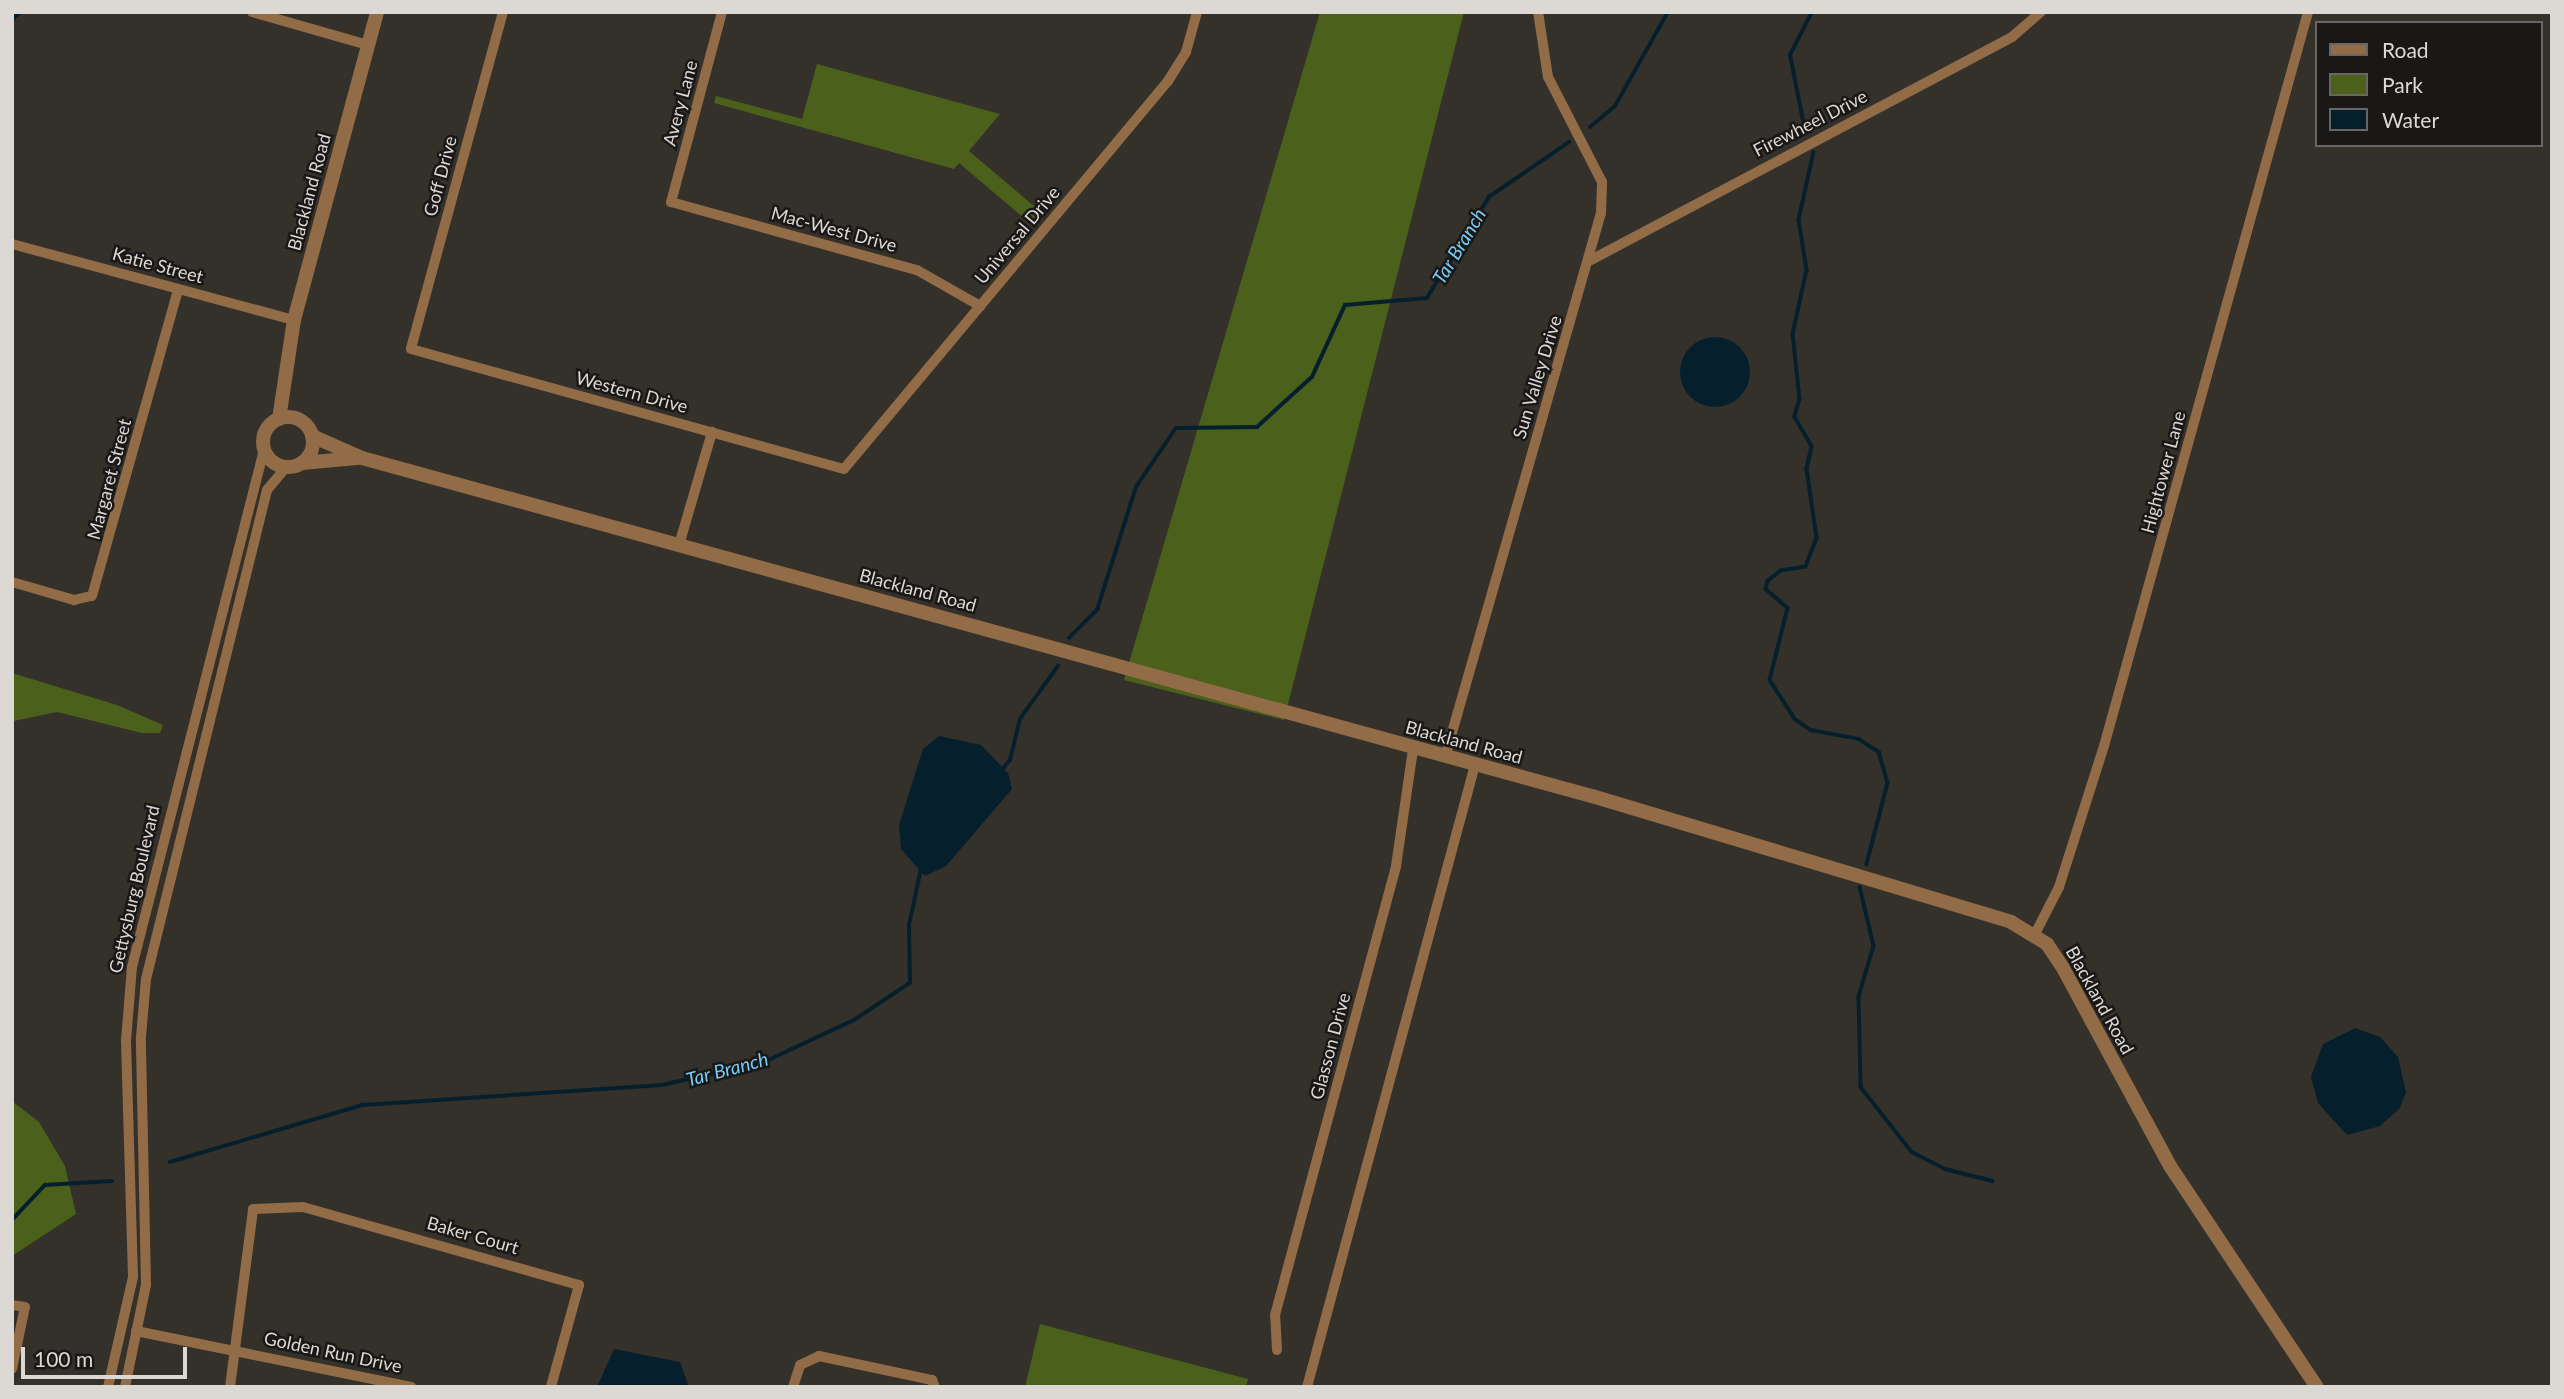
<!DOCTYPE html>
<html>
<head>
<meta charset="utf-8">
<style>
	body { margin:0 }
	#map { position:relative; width:2564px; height:1399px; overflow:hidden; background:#34302a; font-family:Lato,sans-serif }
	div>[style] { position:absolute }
	.green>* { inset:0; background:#4a601b }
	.water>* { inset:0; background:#05202c }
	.round { border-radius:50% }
	.stream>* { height:3.5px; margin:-1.75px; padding:0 1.75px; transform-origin:1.75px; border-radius:1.75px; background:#05202c }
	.minor>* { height:10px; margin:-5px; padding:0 5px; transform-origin:5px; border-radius:5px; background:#926b47 }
	.tertiary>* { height:14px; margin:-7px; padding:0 7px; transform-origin:7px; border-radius:7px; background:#926b47 }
	.tertiary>.ring { margin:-7px; padding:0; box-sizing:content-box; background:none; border:14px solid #926b47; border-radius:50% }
	span { translate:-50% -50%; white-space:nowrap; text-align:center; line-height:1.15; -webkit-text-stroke:5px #1a1816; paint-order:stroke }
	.street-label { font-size:18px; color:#dcd9d5 }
	.water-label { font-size:19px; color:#77cdf8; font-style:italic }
	.frame { position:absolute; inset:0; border:14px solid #dcd9d5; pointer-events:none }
	.legend { position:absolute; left:2315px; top:21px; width:228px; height:126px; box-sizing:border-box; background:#1a1816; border:2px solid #686562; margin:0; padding:9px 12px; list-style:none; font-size:21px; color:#dcd9d5 }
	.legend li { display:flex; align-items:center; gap:14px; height:35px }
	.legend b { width:35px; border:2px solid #686562 }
	.scale { position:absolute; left:21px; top:1347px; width:166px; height:32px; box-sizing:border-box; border:4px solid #dcd9d5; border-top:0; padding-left:9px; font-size:21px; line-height:24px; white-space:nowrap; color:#dcd9d5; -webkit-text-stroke:5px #1a1816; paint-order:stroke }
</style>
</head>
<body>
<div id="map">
	<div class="green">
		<div style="clip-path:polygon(1320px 12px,1464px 12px,1284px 720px,1124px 680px)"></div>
		<div style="clip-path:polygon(817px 64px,1000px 114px,969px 151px,1041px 212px,1031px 224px,959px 163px,954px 169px,714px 103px,716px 96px,802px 119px)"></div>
		<div style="clip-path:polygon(12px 673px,117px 705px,163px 725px,160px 733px,142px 733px,57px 712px,14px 721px)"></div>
		<div style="clip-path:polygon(12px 1101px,39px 1122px,65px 1166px,76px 1214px,12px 1256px)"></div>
		<div style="clip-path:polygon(1040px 1324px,1248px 1379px,1246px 1387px,1025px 1387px)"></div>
	</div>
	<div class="water">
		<div class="round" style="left:1680px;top:337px;width:70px;height:70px"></div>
		<div style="clip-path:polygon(939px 736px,981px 745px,1008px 773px,1012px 789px,946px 866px,925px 876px,901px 849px,899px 825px,923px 749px)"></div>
		<div style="clip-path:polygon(2355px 1028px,2380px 1037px,2398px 1057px,2406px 1092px,2400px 1108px,2380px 1126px,2347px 1135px,2318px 1103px,2311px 1077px,2323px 1044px)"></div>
		<div style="clip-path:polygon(614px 1349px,680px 1362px,689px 1387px,597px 1387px)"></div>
	</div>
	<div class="stream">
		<div style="left:12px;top:20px;width:11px;rotate:-45deg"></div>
		<div style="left:1590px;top:127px;width:33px;rotate:-40deg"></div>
		<div style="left:1615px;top:106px;width:108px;rotate:-60.6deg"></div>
		<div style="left:1805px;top:131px;width:77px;rotate:-101.2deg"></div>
		<div style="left:1790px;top:55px;width:48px;rotate:-62.9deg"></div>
		<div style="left:1814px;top:152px;width:70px;rotate:102.4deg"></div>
		<div style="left:1799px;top:220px;width:51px;rotate:80.9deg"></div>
		<div style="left:1807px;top:270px;width:66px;rotate:102.3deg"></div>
		<div style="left:1793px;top:334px;width:65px;rotate:83.9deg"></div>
		<div style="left:1800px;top:399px;width:19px;rotate:106deg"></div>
		<div style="left:1795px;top:417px;width:34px;rotate:60deg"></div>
		<div style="left:1812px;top:447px;width:23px;rotate:103deg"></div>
		<div style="left:1807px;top:469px;width:70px;rotate:81.8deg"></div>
		<div style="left:1817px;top:538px;width:31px;rotate:111deg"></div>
		<div style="left:1806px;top:567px;width:25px;rotate:171deg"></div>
		<div style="left:1781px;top:571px;width:16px;rotate:142deg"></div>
		<div style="left:1768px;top:581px;width:8px;rotate:104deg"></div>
		<div style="left:1766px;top:589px;width:29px;rotate:41deg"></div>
		<div style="left:1788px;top:608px;width:74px;rotate:104deg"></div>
		<div style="left:1770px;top:680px;width:46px;rotate:57.3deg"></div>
		<div style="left:1795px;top:719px;width:19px;rotate:35deg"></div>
		<div style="left:1811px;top:730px;width:49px;rotate:10.6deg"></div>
		<div style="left:1859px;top:739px;width:24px;rotate:33deg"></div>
		<div style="left:1879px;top:752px;width:32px;rotate:74deg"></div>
		<div style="left:1888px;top:783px;width:84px;rotate:104.5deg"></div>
		<div style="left:1069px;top:638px;width:40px;rotate:-45deg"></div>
		<div style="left:1097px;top:610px;width:129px;rotate:-72.4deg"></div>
		<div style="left:1136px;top:487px;width:71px;rotate:-55.9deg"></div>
		<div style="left:1176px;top:428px;width:81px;rotate:-0.7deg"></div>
		<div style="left:1257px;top:427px;width:74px;rotate:-42.3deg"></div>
		<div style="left:1312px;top:377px;width:79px;rotate:-65.4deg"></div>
		<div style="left:1345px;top:305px;width:82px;rotate:-4.9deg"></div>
		<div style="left:1427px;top:298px;width:119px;rotate:-58.5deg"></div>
		<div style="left:1489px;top:197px;width:97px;rotate:-34.5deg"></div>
		<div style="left:1001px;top:771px;width:14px;rotate:-51deg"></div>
		<div style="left:1010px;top:760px;width:42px;rotate:-76.3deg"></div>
		<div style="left:1020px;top:719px;width:65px;rotate:-54.4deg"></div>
		<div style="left:1860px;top:887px;width:61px;rotate:76.7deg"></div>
		<div style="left:1874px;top:946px;width:53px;rotate:106.4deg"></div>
		<div style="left:1859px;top:997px;width:90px;rotate:88.7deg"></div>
		<div style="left:1861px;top:1087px;width:83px;rotate:51.9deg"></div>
		<div style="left:1912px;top:1152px;width:37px;rotate:27deg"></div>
		<div style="left:1945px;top:1169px;width:49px;rotate:14deg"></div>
		<div style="left:170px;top:1162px;width:201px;rotate:-16.5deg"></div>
		<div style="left:363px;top:1105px;width:300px;rotate:-3.8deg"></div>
		<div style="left:662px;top:1085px;width:105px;rotate:-12.7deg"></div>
		<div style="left:764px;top:1062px;width:99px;rotate:-25deg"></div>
		<div style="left:854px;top:1020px;width:67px;rotate:-33.5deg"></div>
		<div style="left:910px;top:983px;width:58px;rotate:-91deg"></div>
		<div style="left:909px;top:925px;width:57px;rotate:-77.9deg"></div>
		<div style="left:12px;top:1220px;width:48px;rotate:-46.7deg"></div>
		<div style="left:45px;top:1185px;width:67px;rotate:-3.4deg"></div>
	</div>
	<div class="minor">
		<div style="left:252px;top:12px;width:121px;rotate:15.9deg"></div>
		<div style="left:503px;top:12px;width:349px;rotate:105.3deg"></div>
		<div style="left:411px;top:349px;width:449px;rotate:15.5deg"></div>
		<div style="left:844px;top:469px;width:505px;rotate:-50.14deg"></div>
		<div style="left:1168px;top:81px;width:34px;rotate:-58deg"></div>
		<div style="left:1186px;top:52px;width:41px;rotate:-74.6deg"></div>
		<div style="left:722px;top:12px;width:197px;rotate:105deg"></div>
		<div style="left:671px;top:202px;width:255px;rotate:15.5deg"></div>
		<div style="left:917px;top:270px;width:73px;rotate:29.7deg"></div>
		<div style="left:12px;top:244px;width:292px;rotate:15.1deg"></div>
		<div style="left:1591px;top:260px;width:476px;rotate:-27.9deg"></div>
		<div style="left:2012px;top:37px;width:38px;rotate:-41deg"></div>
		<div style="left:679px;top:545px;width:118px;rotate:-73.7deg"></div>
		<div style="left:12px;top:582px;width:65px;rotate:16.2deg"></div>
		<div style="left:74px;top:600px;width:18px;rotate:-13deg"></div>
		<div style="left:92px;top:596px;width:318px;rotate:-74.3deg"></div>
		<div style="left:1445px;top:757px;width:566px;rotate:-74deg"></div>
		<div style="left:1601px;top:213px;width:31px;rotate:-88deg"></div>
		<div style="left:1602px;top:182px;width:118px;rotate:-117.2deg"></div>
		<div style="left:1548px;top:77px;width:66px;rotate:-98.7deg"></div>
		<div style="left:2035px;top:934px;width:53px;rotate:-62.9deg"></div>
		<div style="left:2059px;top:887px;width:148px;rotate:-72.3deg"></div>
		<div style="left:2104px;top:746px;width:762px;rotate:-74.47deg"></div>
		<div style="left:136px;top:1331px;width:281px;rotate:11.5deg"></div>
		<div style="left:1277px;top:1350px;width:35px;rotate:-93deg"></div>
		<div style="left:1275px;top:1315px;width:465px;rotate:-74.9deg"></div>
		<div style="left:1396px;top:866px;width:118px;rotate:-81.7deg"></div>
		<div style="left:12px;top:1369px;width:63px;rotate:-78.2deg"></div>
		<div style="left:25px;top:1307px;width:12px;rotate:-171deg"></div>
		<div style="left:108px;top:1387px;width:113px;rotate:-77.2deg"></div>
		<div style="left:133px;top:1277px;width:236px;rotate:-91.7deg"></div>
		<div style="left:126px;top:1041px;width:74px;rotate:-85.4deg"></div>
		<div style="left:132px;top:967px;width:534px;rotate:-75.68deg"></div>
		<div style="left:125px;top:1387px;width:104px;rotate:-78.4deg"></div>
		<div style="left:146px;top:1285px;width:248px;rotate:-91.2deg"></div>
		<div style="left:141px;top:1037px;width:58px;rotate:-85.1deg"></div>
		<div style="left:146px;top:979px;width:504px;rotate:-76.1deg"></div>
		<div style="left:267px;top:490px;width:30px;rotate:-50deg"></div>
		<div style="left:230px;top:1387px;width:179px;rotate:-82.6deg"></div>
		<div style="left:253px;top:1209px;width:50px;rotate:-2.3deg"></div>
		<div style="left:303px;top:1207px;width:287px;rotate:15.8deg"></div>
		<div style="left:579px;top:1285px;width:106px;rotate:105.4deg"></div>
		<div style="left:793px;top:1387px;width:23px;rotate:-72deg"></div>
		<div style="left:800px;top:1365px;width:21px;rotate:-25deg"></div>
		<div style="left:819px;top:1356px;width:116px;rotate:12deg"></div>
		<div style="left:932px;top:1380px;width:8px;rotate:67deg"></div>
		<div style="left:1307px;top:1387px;width:644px;rotate:-74.89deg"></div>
	</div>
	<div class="tertiary">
		<div class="ring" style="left:263px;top:417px;width:36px;height:36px"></div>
		<div style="left:279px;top:419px;width:100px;rotate:-81.4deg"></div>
		<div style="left:294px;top:320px;width:319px;rotate:-74.9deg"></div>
		<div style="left:312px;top:436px;width:55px;rotate:23.7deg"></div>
		<div style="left:362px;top:458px;width:1276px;rotate:15.37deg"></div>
		<div style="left:1592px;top:796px;width:438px;rotate:16.7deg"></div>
		<div style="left:2011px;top:922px;width:42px;rotate:31.4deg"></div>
		<div style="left:2047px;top:944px;width:29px;rotate:56deg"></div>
		<div style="left:2063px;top:968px;width:225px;rotate:61.6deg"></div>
		<div style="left:2170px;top:1166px;width:265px;rotate:56.4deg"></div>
		<div style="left:302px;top:463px;width:55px;rotate:-5.2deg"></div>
	</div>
	<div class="street-label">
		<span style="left:680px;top:103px;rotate:-75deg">Avery Lane</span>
		<span style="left:1810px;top:123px;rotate:-27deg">Firewheel Drive</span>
		<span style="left:440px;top:176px;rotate:-75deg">Goff Drive</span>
		<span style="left:309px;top:192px;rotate:-75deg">Blackland Road</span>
		<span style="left:834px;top:229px;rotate:15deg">Mac-West Drive</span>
		<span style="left:1017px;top:235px;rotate:-50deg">Universal Drive</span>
		<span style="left:158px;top:265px;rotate:15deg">Katie Street</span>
		<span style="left:1537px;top:377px;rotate:-73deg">Sun Valley Drive</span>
		<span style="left:632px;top:392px;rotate:15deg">Western Drive</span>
		<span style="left:2163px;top:472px;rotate:-75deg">Hightower Lane</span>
		<span style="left:109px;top:479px;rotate:-75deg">Margaret Street</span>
		<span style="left:918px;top:590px;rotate:15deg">Blackland Road</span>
		<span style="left:1464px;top:742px;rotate:15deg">Blackland Road</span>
		<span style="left:134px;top:889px;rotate:-77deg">Gettysburg Boulevard</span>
		<span style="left:2100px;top:1000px;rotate:61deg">Blackland Road</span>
		<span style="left:1330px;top:1046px;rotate:-75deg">Glasson Drive</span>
		<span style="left:473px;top:1235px;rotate:16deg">Baker Court</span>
		<span style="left:333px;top:1352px;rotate:12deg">Golden Run Drive</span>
	</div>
	<div class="water-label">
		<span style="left:1459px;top:246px;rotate:-59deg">Tar Branch</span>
		<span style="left:727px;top:1069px;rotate:-15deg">Tar Branch</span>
	</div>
	<div class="frame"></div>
	<ul class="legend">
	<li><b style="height:9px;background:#926b47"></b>Road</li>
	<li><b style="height:19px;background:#4a601b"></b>Park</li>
	<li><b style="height:19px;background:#05202c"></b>Water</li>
	</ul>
	<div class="scale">100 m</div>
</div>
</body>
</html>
